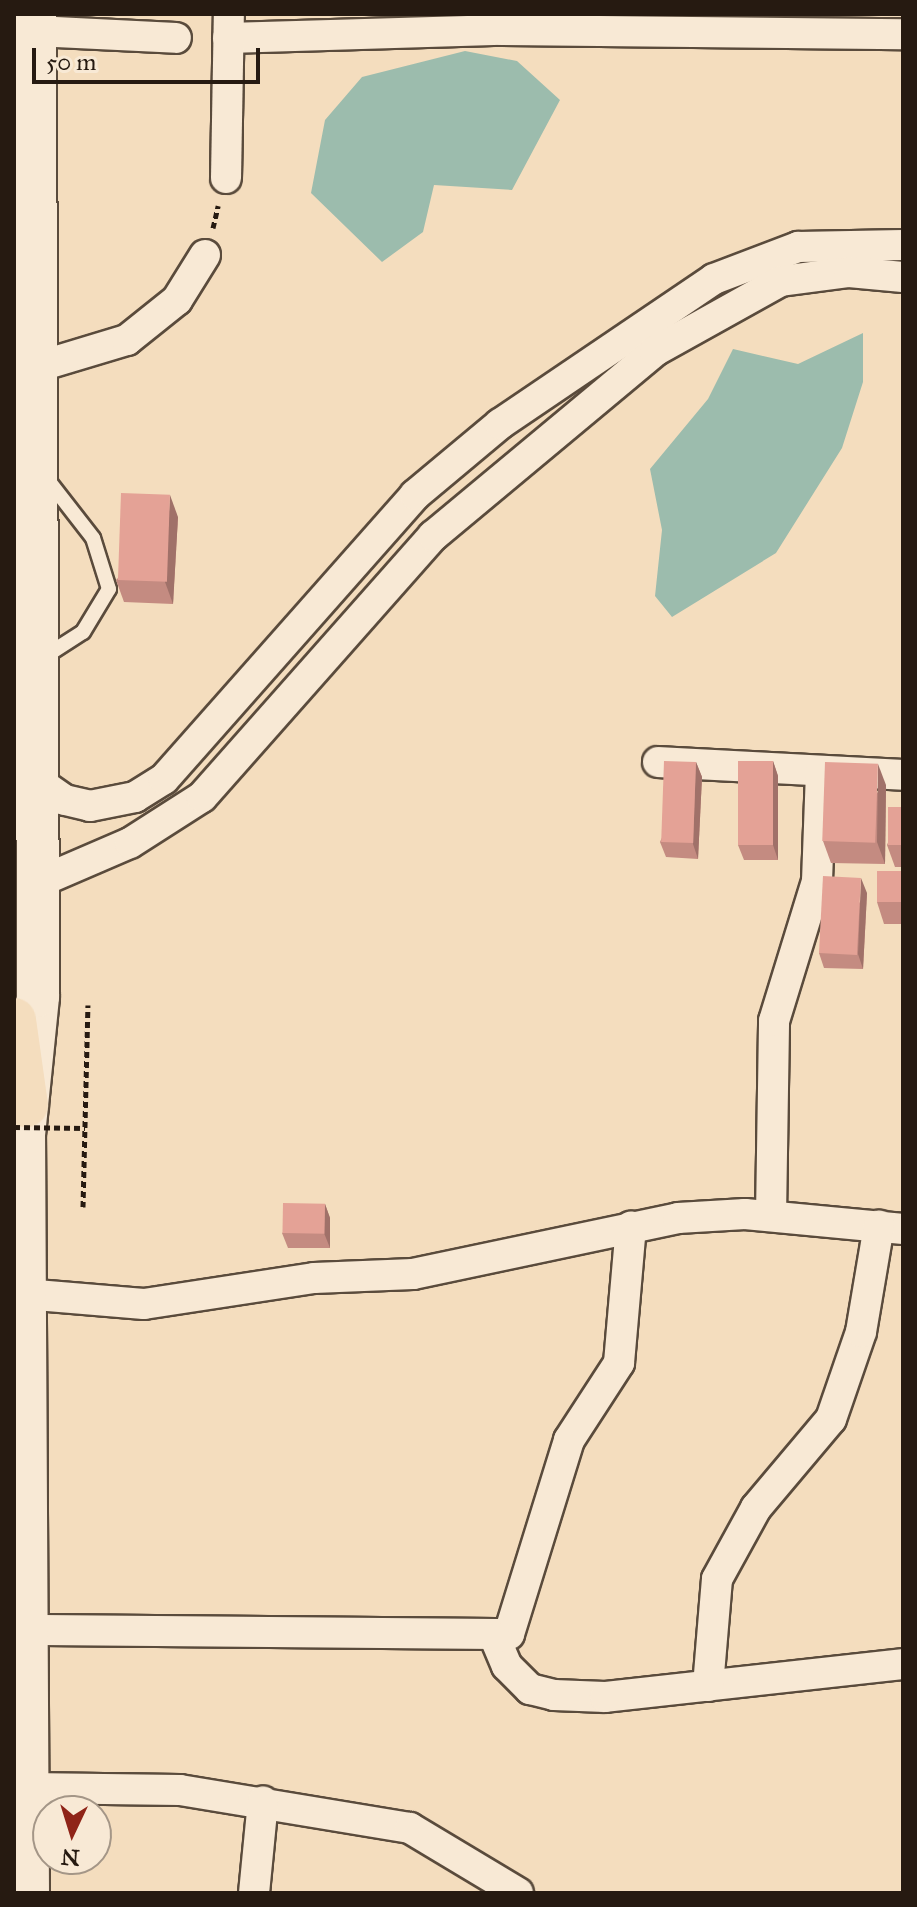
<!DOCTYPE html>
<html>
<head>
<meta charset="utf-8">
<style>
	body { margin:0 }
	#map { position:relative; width:917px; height:1907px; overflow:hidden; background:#f4ddbe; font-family:"IM FELL Great Primer",serif }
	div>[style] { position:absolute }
	.water>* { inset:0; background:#9cbcad }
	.path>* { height:5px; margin-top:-2.5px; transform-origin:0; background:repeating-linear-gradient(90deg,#261a11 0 6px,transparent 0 10px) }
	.roads { filter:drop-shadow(2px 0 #5a4b3c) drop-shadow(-2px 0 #5a4b3c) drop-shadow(0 2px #5a4b3c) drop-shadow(0 -2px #5a4b3c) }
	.lane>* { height:14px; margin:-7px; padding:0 7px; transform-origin:7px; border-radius:7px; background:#f8e9d5 }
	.street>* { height:30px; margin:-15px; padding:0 15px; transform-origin:15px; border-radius:15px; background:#f8e9d5 }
	.secondary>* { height:42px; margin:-21px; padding:0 21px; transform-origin:21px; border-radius:21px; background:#f8e9d5 }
	.highway>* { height:44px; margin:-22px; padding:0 22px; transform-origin:22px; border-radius:22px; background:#f4ddbe }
	.path-bridge>* { height:5px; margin-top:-2.5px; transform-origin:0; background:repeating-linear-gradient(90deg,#261a11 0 6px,transparent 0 10px) }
	.wall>* { inset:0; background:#c48b81 }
	.shaded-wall>* { inset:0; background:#a07169 }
	.building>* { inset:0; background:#e4a296; transform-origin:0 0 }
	span { translate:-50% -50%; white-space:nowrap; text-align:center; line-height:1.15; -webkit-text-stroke:8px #f8e9d5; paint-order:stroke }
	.frame { position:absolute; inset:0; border:16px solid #261a11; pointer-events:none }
	.north { position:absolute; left:32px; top:1795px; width:80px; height:80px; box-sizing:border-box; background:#f8e9d5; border:2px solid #a49687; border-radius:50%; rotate:184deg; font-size:22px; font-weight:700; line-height:32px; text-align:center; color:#261a11 }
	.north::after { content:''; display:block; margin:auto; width:28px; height:36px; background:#8f2418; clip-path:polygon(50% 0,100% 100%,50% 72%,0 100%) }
	.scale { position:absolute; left:32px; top:48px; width:228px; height:36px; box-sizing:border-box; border:4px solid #261a11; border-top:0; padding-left:10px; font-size:24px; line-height:28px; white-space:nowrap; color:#261a11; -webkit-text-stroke:6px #f8e9d5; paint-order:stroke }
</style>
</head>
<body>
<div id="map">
	<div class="water">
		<div style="clip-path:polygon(465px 51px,517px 61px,560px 100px,512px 190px,434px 185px,423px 232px,382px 262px,311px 193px,325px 120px,362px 77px)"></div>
		<div style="clip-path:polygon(863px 333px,863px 382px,842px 448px,776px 553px,672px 617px,655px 596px,662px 530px,650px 469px,708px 399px,733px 349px,798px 364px)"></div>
	</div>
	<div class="path">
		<div style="left:213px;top:228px;width:23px;rotate:-77deg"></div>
		<div style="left:83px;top:1207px;width:202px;rotate:-88.6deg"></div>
	</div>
	<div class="roads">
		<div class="lane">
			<div style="left:44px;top:657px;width:46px;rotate:-32.7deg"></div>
			<div style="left:83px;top:632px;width:50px;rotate:-58.8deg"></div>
			<div style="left:109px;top:589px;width:53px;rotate:-107.4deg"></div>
			<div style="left:93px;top:538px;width:75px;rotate:-127.9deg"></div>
		</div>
		<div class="street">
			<div style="left:35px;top:31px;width:141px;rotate:2.8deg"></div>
			<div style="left:228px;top:38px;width:274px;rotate:-1.7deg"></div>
			<div style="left:502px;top:30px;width:401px;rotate:0.6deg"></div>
			<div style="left:226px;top:178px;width:164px;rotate:-89deg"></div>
			<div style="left:37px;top:367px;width:94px;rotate:-16.7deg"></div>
			<div style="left:127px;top:340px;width:64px;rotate:-38.7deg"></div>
			<div style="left:177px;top:300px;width:53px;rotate:-58.1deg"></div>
			<div style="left:658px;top:762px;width:245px;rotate:3deg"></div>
			<div style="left:36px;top:780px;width:35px;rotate:35deg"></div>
			<div style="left:65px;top:800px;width:26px;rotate:13deg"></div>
			<div style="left:90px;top:806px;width:46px;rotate:-11.3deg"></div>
			<div style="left:135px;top:797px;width:34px;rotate:-32deg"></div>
			<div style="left:164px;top:779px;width:379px;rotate:-48.5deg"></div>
			<div style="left:415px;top:495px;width:111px;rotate:-39.9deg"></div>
			<div style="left:500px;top:424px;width:258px;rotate:-34.1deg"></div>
			<div style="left:714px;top:279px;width:90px;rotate:-20.9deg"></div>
			<div style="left:798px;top:247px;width:105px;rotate:-1.1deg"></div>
			<div style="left:37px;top:883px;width:101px;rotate:-23.3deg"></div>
			<div style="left:130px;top:843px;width:85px;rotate:-32.6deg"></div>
			<div style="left:202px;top:797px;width:349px;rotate:-48.5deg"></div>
			<div style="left:433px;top:536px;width:289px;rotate:-39.8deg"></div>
			<div style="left:655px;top:351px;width:144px;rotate:-29.1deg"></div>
			<div style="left:781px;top:281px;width:69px;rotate:-7.5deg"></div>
			<div style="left:849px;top:272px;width:54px;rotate:5.3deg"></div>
			<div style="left:771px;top:1216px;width:195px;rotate:-89.1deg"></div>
			<div style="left:774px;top:1021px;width:146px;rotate:-72.9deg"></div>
			<div style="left:817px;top:881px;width:110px;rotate:-87.9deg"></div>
			<div style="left:24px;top:1294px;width:120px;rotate:4.8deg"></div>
			<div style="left:144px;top:1304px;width:172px;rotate:-8.7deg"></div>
			<div style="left:314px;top:1278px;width:99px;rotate:-2.3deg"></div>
			<div style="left:413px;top:1274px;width:271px;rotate:-11.9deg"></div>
			<div style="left:678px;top:1218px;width:67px;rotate:-3.4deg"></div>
			<div style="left:745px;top:1214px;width:159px;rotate:5.4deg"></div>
			<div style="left:29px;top:1630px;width:480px;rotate:0.5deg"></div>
			<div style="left:509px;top:1634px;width:203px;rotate:-72.8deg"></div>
			<div style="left:569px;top:1440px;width:92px;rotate:-57deg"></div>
			<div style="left:619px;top:1363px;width:137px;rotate:-85deg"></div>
			<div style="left:495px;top:1638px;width:30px;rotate:67deg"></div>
			<div style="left:507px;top:1666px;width:33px;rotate:45deg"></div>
			<div style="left:530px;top:1689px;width:25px;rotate:14deg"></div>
			<div style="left:554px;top:1695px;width:51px;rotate:2.2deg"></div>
			<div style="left:605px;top:1697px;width:300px;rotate:-6.3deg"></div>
			<div style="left:708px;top:1686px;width:107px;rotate:-85.2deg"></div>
			<div style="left:717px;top:1579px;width:81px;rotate:-61.2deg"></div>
			<div style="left:756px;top:1508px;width:116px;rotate:-49.9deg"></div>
			<div style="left:831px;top:1419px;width:92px;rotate:-71deg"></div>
			<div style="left:861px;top:1332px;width:108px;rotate:-80.4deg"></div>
			<div style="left:28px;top:1788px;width:152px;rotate:0.8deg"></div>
			<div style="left:180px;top:1790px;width:233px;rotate:9.4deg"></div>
			<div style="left:410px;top:1828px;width:126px;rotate:31deg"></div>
			<div style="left:254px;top:1893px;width:92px;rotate:-84.4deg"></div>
		</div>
		<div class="secondary">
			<div style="left:28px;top:1893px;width:758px;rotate:-90.3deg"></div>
			<div style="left:24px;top:1135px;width:140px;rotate:-84.2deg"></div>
			<div style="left:38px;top:996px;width:982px;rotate:-90.18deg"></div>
		</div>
		<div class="highway">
			<div style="left:14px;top:1020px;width:86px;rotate:82deg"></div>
		</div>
	</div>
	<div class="path-bridge">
		<div style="left:14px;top:1127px;width:71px;rotate:0.8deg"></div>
	</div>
	<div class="wall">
		<div style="clip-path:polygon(178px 517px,173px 604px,124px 602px,116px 580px)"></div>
		<div style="clip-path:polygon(773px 761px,778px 776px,778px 860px,744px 860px,738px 845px)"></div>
		<div style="clip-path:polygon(696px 762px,702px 777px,698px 859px,666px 857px,660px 842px)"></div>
		<div style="clip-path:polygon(886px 785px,885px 864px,831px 863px,823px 841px)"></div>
		<div style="clip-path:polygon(903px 807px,903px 867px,895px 867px,887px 845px)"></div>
		<div style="clip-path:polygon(903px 871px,903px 924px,884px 924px,877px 902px)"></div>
		<div style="clip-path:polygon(867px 893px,863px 969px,824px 968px,819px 953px)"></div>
		<div style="clip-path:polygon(325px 1204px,330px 1218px,330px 1248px,288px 1248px,282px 1233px)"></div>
	</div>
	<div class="shaded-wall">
		<div style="clip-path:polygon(170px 495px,178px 517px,173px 604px,165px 582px)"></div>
		<div style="clip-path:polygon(773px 761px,778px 776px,778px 860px,773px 845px)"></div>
		<div style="clip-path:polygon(696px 762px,702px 777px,698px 859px,693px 844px)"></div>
		<div style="clip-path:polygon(878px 764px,886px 785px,885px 864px,877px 842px)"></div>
		<div style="clip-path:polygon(861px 878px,867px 893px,863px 969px,858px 954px)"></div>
		<div style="clip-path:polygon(325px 1204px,330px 1218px,330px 1248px,324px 1233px)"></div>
	</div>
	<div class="building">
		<div style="left:121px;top:493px;width:49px;height:87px;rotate:2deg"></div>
		<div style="left:664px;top:761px;width:32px;height:81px;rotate:2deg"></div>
		<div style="left:738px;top:761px;width:35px;height:84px"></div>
		<div style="left:825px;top:762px;width:53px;height:79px;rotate:2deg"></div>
		<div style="left:888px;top:807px;width:15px;height:38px"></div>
		<div style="left:877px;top:871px;width:26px;height:31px"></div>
		<div style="left:823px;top:876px;width:38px;height:77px;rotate:3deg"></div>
		<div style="left:283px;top:1203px;width:42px;height:30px;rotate:1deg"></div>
	</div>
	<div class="frame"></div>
	<div class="north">N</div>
	<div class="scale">50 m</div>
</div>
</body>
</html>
